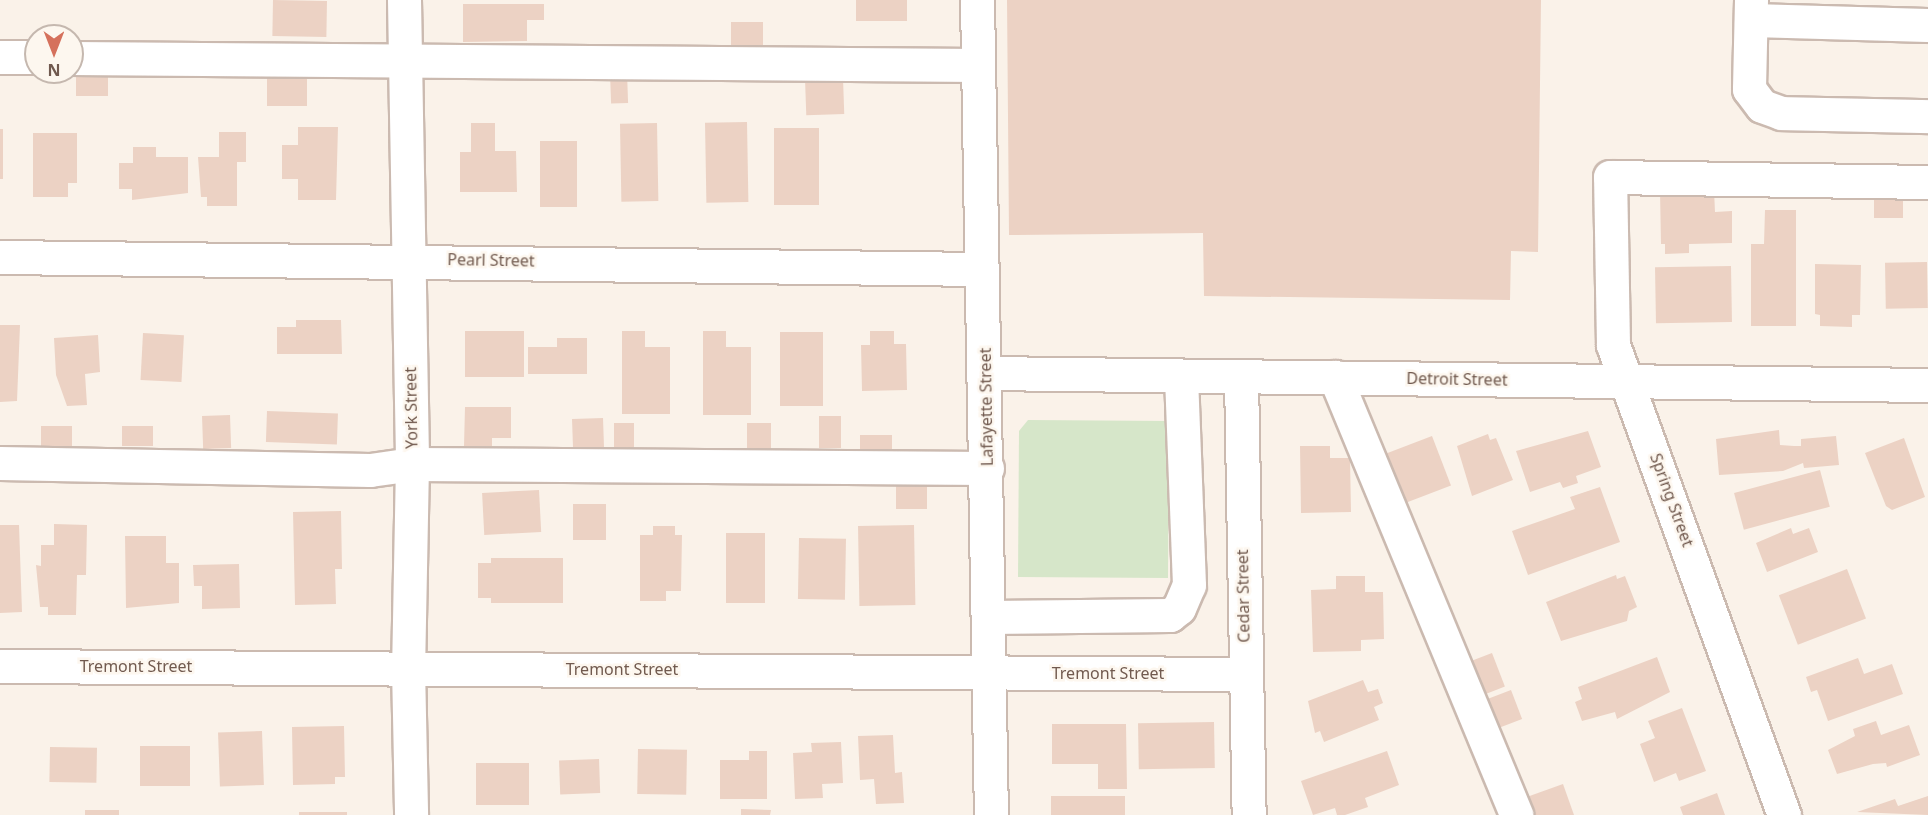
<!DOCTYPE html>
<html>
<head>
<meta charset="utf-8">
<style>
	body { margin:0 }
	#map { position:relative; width:1928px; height:815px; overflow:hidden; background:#faf2e9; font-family:"Noto Sans",sans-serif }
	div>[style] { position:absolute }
	.green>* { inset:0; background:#d6e6c9 }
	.building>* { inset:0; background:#ecd2c4; transform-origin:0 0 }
	.roads { filter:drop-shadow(2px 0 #cbbab0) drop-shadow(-2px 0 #cbbab0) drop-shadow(0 2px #cbbab0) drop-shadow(0 -2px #cbbab0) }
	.minor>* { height:33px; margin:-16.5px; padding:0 16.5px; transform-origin:16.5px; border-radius:16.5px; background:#fff }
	span { translate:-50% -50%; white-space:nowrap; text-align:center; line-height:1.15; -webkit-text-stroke:5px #fdf7ef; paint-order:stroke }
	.street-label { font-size:16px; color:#715a4f }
	.north { position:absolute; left:24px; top:24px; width:60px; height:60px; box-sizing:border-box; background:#fdf7ef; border:2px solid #c5b8af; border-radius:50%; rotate:180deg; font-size:16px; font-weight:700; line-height:24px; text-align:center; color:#715a4f }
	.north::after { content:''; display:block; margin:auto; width:21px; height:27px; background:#d5715c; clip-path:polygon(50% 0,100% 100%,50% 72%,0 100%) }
</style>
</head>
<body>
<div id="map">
	<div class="green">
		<div style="clip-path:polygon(1028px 420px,1169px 421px,1168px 578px,1018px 577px,1019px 431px)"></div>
	</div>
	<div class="building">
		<div style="left:273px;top:0;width:54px;height:36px;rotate:1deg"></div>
		<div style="left:856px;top:0;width:51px;height:21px"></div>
		<div style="clip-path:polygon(1007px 0,1541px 0,1538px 252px,1511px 251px,1510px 300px,1204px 296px,1203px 233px,1009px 235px)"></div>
		<div style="clip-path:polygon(463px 4px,544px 4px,544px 20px,527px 20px,527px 41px,463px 42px)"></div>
		<div style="left:731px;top:22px;width:32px;height:23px"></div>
		<div style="left:76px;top:71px;width:32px;height:25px"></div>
		<div style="left:627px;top:72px;width:31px;height:17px;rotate:88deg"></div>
		<div style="left:267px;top:76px;width:40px;height:30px"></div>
		<div style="left:843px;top:78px;width:36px;height:38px;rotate:88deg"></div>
		<div style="left:747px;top:122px;width:80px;height:42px;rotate:89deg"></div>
		<div style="clip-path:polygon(471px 123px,495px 123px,495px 151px,516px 151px,517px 192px,460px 192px,460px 152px,471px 152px)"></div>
		<div style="left:657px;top:123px;width:78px;height:37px;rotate:89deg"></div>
		<div style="clip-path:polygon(298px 127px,338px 127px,336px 200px,298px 200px,298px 179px,282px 179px,282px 145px,298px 145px)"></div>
		<div style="left:774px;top:128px;width:45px;height:77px"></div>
		<div style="left:0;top:129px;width:3px;height:50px"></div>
		<div style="clip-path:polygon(219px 132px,246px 132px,246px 162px,237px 162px,237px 206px,207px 206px,207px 197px,201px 197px,198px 157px,219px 157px)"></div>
		<div style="clip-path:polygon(33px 133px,77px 133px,77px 183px,68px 183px,68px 197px,33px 197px)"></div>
		<div style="left:540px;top:141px;width:37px;height:66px"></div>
		<div style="clip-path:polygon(133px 147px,156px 147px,156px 157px,188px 157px,188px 193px,132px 200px,132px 189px,119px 189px,119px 163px,133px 163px)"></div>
		<div style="clip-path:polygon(1714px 190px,1715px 212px,1732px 211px,1732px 243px,1689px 244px,1689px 253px,1665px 254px,1665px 244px,1661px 244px,1660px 191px)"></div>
		<div style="left:1874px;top:199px;width:29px;height:19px"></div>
		<div style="clip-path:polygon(1765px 210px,1796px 210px,1796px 326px,1751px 326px,1751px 244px,1764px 244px)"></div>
		<div style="left:1927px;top:262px;width:46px;height:42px;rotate:89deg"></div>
		<div style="clip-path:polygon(1815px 264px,1861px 265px,1860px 315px,1852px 315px,1852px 327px,1820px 326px,1820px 315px,1815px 314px)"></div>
		<div style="left:1731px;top:266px;width:56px;height:76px;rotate:89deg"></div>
		<div style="clip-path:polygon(296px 320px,341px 320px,342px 354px,277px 354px,277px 327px,296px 327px)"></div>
		<div style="clip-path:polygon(0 325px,20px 325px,17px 401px,0 402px)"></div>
		<div style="left:465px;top:331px;width:59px;height:46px"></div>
		<div style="clip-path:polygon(622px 331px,645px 331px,645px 347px,670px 347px,670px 414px,622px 414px)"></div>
		<div style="clip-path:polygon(703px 331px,726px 331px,726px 347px,751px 347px,751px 415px,703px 415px)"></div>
		<div style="clip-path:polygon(870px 331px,894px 331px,894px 344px,906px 344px,907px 390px,862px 391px,861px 345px,870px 345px)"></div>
		<div style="left:780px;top:332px;width:43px;height:74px"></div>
		<div style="left:143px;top:333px;width:41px;height:47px;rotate:3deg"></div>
		<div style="clip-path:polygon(98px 335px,100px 372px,85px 374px,87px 405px,67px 406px,56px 375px,54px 338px)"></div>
		<div style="clip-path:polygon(557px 338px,587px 338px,587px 374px,528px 374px,528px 347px,557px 347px)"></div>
		<div style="clip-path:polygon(465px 407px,511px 407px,511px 438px,492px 438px,492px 446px,464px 446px)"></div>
		<div style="left:267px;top:411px;width:71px;height:31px;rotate:2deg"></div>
		<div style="left:230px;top:415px;width:33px;height:28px;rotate:88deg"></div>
		<div style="left:819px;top:416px;width:22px;height:32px"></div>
		<div style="left:603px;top:418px;width:33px;height:31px;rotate:88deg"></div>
		<div style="left:614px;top:423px;width:20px;height:32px"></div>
		<div style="left:747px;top:423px;width:24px;height:32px"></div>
		<div style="left:41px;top:426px;width:31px;height:21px"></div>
		<div style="left:122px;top:426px;width:31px;height:20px"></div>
		<div style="clip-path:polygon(1779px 430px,1780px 445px,1794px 446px,1801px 446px,1801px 439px,1836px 436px,1839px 465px,1804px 468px,1803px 463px,1783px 471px,1719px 475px,1716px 439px)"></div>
		<div style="clip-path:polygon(1588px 431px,1601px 467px,1576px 476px,1578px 483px,1563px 488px,1560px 482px,1530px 492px,1516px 451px)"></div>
		<div style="clip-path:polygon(1488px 434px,1490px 440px,1496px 438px,1513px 480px,1472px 496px,1457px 446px)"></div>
		<div style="left:860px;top:435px;width:32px;height:19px"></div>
		<div style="left:1432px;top:436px;width:53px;height:49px;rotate:69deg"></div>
		<div style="clip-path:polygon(1904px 438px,1925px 497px,1892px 510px,1886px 506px,1865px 453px)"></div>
		<div style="clip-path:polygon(1300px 446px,1330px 446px,1330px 458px,1350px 458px,1351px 512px,1301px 513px)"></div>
		<div style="left:1820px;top:470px;width:38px;height:89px;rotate:75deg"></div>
		<div style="left:896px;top:485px;width:31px;height:24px"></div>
		<div style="clip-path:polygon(1600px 487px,1620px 542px,1528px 575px,1512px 531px,1575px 509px,1570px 497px)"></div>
		<div style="left:539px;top:490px;width:42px;height:57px;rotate:87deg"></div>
		<div style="left:573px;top:504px;width:33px;height:36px"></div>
		<div style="clip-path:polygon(341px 511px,342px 569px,335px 569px,336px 604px,295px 605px,293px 512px)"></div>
		<div style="clip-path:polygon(54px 524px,87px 525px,86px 575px,77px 575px,76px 615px,48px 615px,48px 607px,40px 607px,36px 565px,41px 566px,41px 545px,54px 545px)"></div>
		<div style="clip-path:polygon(0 525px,19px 525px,22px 612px,0 613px)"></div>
		<div style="left:914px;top:525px;width:80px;height:56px;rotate:89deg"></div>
		<div style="clip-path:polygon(653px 526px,675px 526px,675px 535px,682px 535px,681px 591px,666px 591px,666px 601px,640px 601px,640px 535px,653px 535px)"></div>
		<div style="clip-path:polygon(1791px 528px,1793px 534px,1809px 528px,1818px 552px,1767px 572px,1756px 543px)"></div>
		<div style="left:726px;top:533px;width:39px;height:70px"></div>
		<div style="clip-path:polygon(125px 536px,166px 536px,166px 563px,179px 563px,179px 603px,126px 608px)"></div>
		<div style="left:799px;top:538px;width:47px;height:61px;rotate:1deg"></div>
		<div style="clip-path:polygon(491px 558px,563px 558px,563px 603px,491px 603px,491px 598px,478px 598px,478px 563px,491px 563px)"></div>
		<div style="clip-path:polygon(239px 564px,240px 608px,202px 609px,202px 586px,194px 586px,193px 565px)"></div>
		<div style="left:1847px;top:569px;width:53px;height:73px;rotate:69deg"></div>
		<div style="clip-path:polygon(1616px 575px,1617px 579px,1625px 576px,1637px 607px,1629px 611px,1627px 621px,1561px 641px,1546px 602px)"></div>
		<div style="clip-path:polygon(1336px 576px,1365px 576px,1365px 592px,1383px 592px,1384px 639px,1361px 640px,1361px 651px,1313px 652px,1311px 590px,1336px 589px)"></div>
		<div style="left:1492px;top:653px;width:36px;height:28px;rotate:69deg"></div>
		<div style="clip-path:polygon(1657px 657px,1670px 692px,1617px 719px,1615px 712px,1582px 721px,1575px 702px,1582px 699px,1578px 687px)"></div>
		<div style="clip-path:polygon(1858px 658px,1864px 674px,1892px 664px,1903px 694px,1828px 721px,1817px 690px,1811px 692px,1806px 677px)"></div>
		<div style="clip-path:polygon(1363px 680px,1368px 692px,1378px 689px,1383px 703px,1374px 707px,1379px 720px,1324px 742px,1320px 731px,1315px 733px,1308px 701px)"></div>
		<div style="left:1511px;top:690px;width:31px;height:28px;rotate:69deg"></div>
		<div style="clip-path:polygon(1682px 708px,1706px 771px,1679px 781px,1676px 773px,1654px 782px,1640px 744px,1655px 738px,1648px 721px)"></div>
		<div style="clip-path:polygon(1876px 721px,1881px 735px,1909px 725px,1920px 755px,1887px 767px,1886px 763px,1873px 764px,1837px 774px,1828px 750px,1855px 736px,1853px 729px)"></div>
		<div style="left:1214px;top:722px;width:46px;height:76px;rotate:89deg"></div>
		<div style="clip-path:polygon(1052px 724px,1126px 724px,1127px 789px,1098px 789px,1098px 764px,1052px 764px)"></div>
		<div style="clip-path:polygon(344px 726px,345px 777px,335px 777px,335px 784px,293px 785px,292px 727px)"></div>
		<div style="left:262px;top:731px;width:54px;height:44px;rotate:88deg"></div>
		<div style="clip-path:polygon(893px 735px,895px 773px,902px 772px,904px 803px,876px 804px,874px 779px,860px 780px,858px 736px)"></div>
		<div style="clip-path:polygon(841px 742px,843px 783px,822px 784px,823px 798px,795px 799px,793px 753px,812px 752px,811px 743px)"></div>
		<div style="left:190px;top:746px;width:40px;height:50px;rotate:90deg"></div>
		<div style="left:50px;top:747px;width:47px;height:35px;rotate:1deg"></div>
		<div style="left:638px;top:749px;width:49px;height:45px;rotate:1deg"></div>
		<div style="clip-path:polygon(749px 751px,767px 751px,767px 799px,720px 799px,720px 760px,749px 760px)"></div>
		<div style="clip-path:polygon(1387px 751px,1399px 785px,1365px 798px,1368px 807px,1345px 815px,1337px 815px,1335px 808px,1313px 815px,1301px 781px)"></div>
		<div style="left:599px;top:759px;width:34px;height:40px;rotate:88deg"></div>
		<div style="left:476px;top:763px;width:53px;height:42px"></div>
		<div style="clip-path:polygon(1563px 784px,1574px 815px,1527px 815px,1521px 799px)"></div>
		<div style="clip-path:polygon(1717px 793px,1725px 815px,1683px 815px,1680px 807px)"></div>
		<div style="left:1125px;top:796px;width:19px;height:74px;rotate:90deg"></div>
		<div style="clip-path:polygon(1928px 796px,1928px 815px,1857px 812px,1895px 799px,1898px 806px)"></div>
		<div style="clip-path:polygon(741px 809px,771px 810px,770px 815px,741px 815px)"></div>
		<div style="left:85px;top:810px;width:34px;height:5px"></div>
		<div style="left:299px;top:812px;width:48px;height:3px"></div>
	</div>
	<div class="roads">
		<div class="minor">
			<div style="left:404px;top:0;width:464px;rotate:89deg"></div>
			<div style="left:412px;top:464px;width:203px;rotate:91.1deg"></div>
			<div style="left:408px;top:667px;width:148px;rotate:88.8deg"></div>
			<div style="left:977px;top:0;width:815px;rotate:89.02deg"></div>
			<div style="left:1751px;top:0;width:89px;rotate:91.3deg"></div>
			<div style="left:1749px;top:89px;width:21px;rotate:53deg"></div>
			<div style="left:1762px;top:106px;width:20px;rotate:20deg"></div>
			<div style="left:1781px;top:113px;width:147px;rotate:1.2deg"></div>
			<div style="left:1751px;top:20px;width:177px;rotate:1.6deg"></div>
			<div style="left:0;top:57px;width:36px"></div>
			<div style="left:72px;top:58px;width:906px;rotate:0.44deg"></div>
			<div style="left:0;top:257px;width:981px;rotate:0.7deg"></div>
			<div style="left:986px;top:373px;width:942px;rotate:0.73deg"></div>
			<div style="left:1241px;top:376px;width:439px;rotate:89deg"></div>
			<div style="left:1335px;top:377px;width:474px;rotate:67.5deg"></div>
			<div style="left:0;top:463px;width:370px;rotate:1.1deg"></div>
			<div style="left:370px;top:470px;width:42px;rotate:-8.1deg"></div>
			<div style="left:412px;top:464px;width:575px;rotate:0.4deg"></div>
			<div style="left:989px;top:617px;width:181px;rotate:-0.6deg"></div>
			<div style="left:1170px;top:615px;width:11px;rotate:-38deg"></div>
			<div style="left:1179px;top:608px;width:25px;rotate:-67deg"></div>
			<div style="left:1189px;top:585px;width:209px;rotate:-92.2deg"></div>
			<div style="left:0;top:666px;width:1244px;rotate:0.37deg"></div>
			<div style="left:1784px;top:815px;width:500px;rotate:-109.99deg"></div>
			<div style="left:1613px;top:345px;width:168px;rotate:-91deg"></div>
			<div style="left:1610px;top:177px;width:318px;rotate:0.9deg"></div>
		</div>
	</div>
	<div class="street-label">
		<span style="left:491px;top:260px;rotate:1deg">Pearl Street</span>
		<span style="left:1457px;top:379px;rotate:1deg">Detroit Street</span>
		<span style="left:986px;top:407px;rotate:-91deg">Lafayette Street</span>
		<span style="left:411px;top:408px;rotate:-91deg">York Street</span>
		<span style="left:1672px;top:500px;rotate:70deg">Spring Street</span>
		<span style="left:1243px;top:596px;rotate:-91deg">Cedar Street</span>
		<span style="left:136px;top:666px">Tremont Street</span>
		<span style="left:622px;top:669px">Tremont Street</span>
		<span style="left:1108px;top:673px">Tremont Street</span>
	</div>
	<div class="north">N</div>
</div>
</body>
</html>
